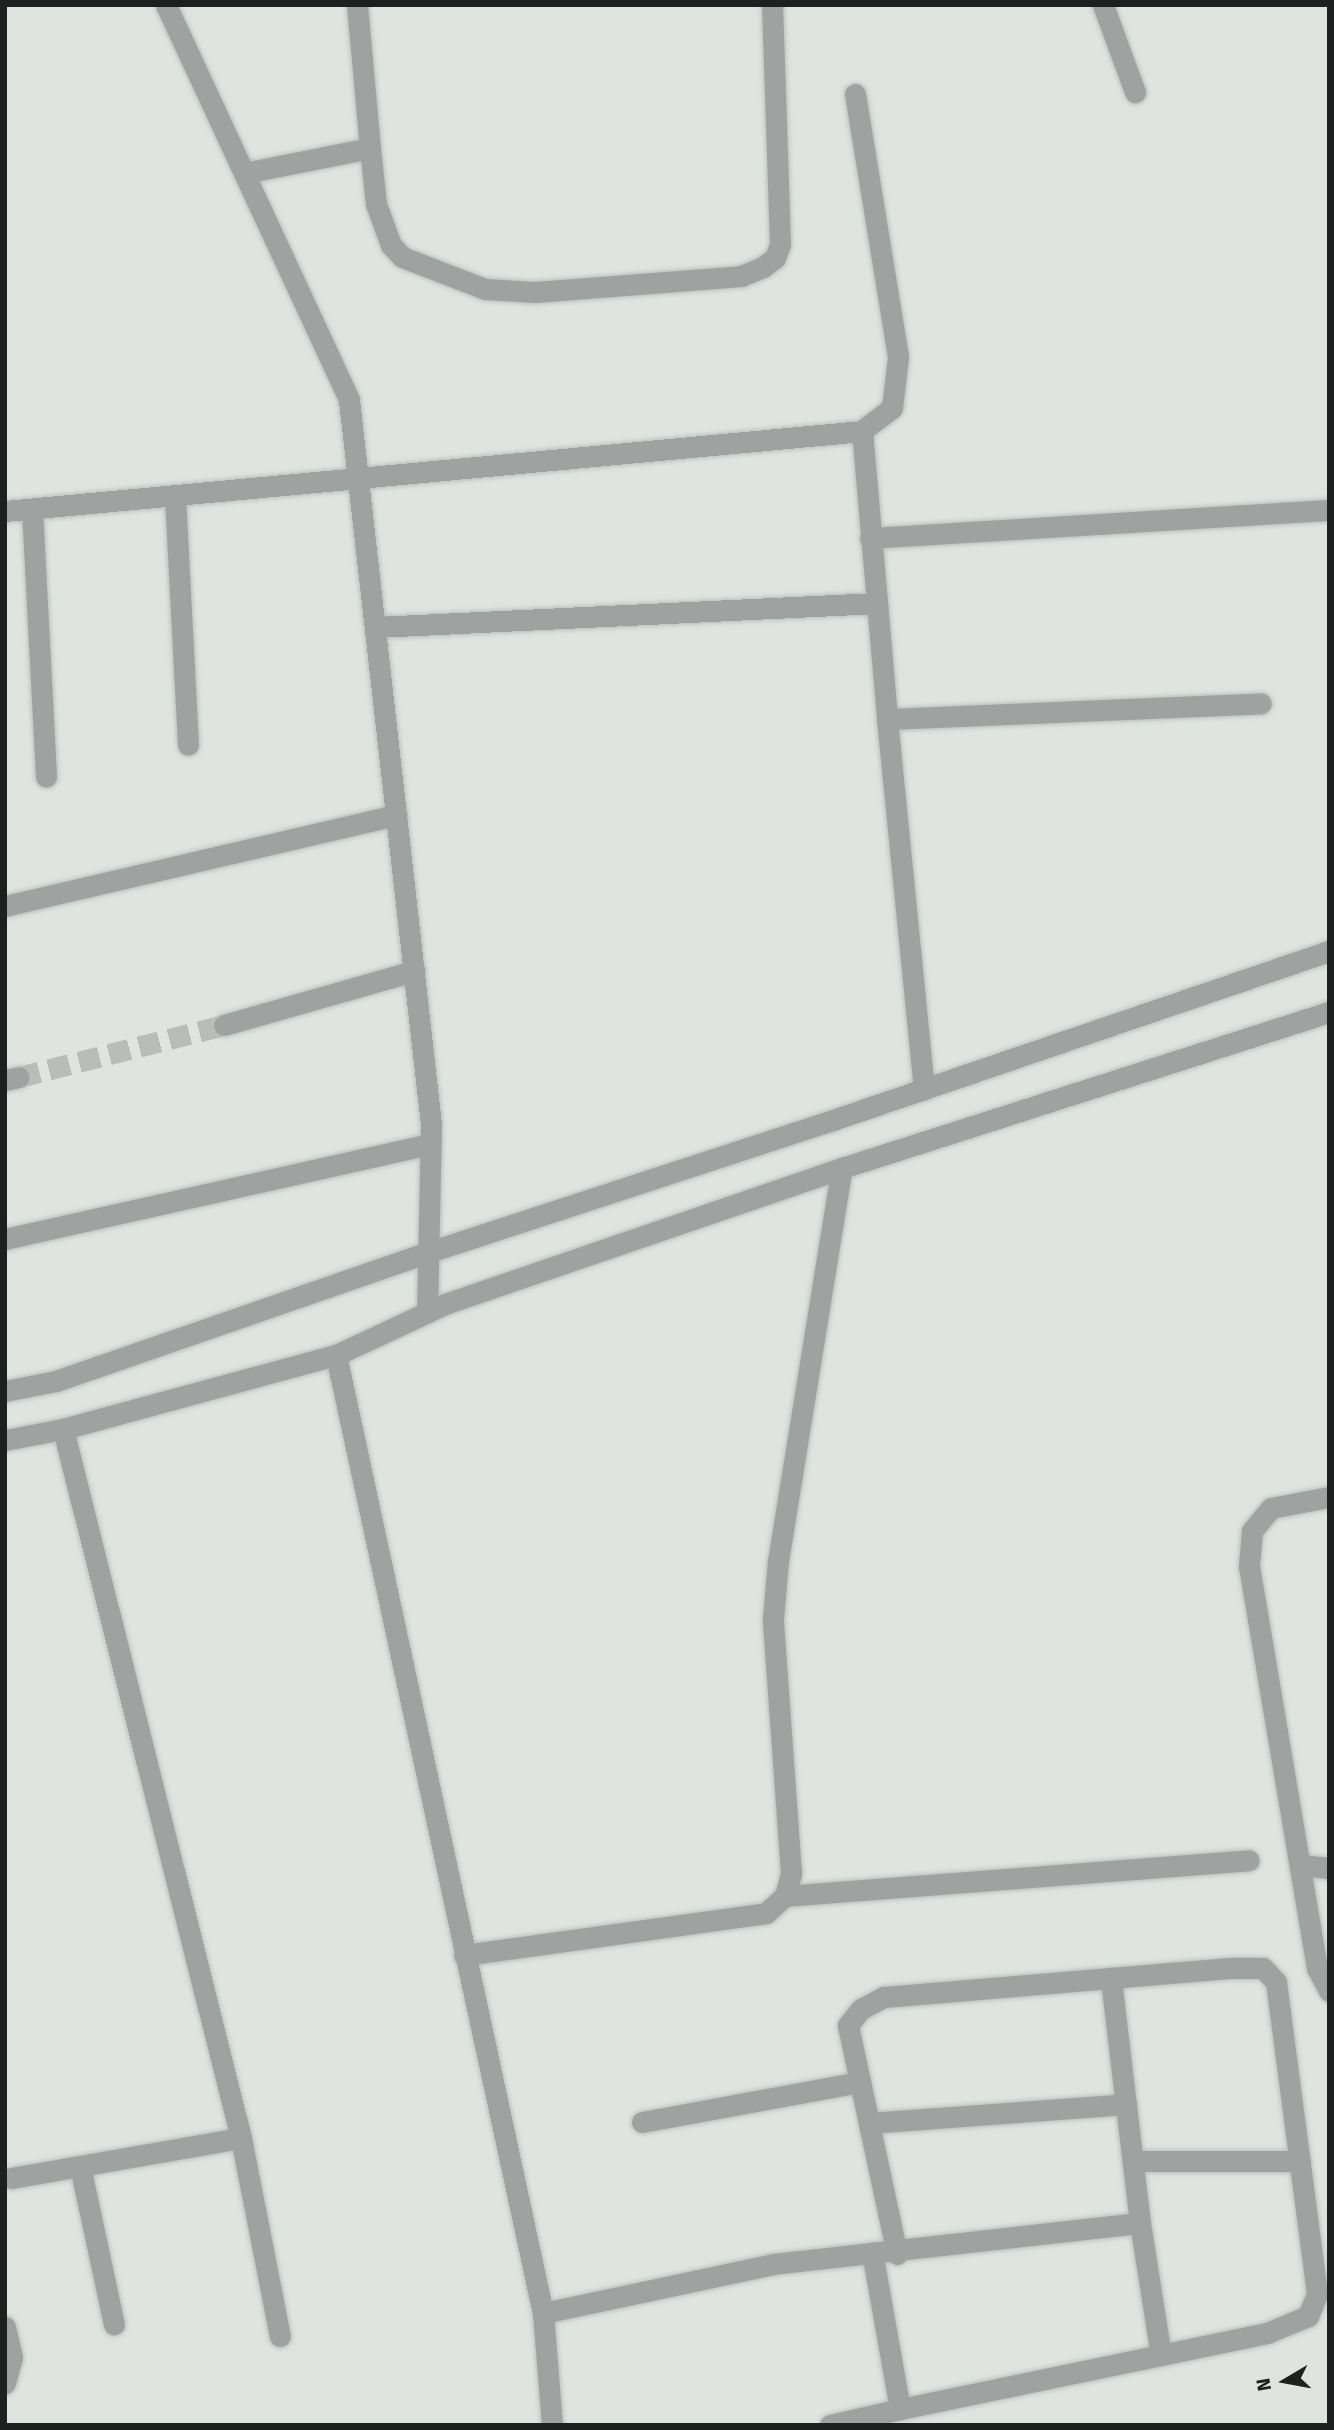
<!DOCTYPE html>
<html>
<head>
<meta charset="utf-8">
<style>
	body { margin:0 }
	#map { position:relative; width:1334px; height:2430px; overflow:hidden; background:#dfe4e1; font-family:"Fira Sans",sans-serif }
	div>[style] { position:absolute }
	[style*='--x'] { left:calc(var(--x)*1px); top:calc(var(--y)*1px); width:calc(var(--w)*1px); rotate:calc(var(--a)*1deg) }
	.minor-tunnel>* { height:21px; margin-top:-10.5px; transform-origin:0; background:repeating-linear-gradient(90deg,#b8bdba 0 21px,transparent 0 31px) }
	.roads { filter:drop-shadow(0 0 2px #bcc1be) drop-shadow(0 0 2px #bcc1be) }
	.minor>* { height:21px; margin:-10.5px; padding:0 10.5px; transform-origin:10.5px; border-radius:10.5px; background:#a0a2a1 }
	span { translate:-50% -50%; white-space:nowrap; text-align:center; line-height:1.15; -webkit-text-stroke:7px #dfe4e1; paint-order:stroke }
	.frame { position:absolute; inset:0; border:7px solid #1e201f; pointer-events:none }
	.north { position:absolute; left:1250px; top:2346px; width:70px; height:70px; -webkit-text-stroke:5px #dfe4e1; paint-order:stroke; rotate:260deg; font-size:19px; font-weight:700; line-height:28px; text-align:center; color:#1e201f }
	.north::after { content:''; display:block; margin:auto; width:24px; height:32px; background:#1e201f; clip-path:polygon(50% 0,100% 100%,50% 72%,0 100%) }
</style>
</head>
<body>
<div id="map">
	<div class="minor-tunnel">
		<div style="--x:19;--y:1077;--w:211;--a:-14.2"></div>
	</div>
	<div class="roads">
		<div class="minor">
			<div style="--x:166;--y:5;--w:435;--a:65.1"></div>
			<div style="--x:349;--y:400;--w:729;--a:83.54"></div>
			<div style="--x:431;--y:1124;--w:188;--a:91.2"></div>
			<div style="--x:357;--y:5;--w:144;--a:84.8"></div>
			<div style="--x:1103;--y:5;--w:93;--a:69.8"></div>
			<div style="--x:855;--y:94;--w:266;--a:80.7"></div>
			<div style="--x:898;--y:357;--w:51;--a:96.7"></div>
			<div style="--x:892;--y:408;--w:38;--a:143"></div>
			<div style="--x:244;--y:173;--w:128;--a:-11.2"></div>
			<div style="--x:370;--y:148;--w:56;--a:83.9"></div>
			<div style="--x:376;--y:204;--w:44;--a:69.9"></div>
			<div style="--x:391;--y:245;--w:16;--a:47"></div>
			<div style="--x:402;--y:257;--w:89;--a:21.1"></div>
			<div style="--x:485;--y:289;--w:50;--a:3.4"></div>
			<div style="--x:535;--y:292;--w:207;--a:-4.4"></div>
			<div style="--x:741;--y:276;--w:24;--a:-22"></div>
			<div style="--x:763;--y:267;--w:15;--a:-37"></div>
			<div style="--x:775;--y:258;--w:15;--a:-70"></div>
			<div style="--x:780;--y:244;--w:239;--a:-91.9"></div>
			<div style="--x:175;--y:497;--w:248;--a:87"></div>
			<div style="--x:32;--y:509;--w:268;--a:87"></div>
			<div style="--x:5;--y:511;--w:861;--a:-5.33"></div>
			<div style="--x:862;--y:431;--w:289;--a:85"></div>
			<div style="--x:887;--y:719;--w:374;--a:-2.4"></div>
			<div style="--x:870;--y:538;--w:460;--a:-3.5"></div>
			<div style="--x:376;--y:627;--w:502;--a:-2.74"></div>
			<div style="--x:887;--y:719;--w:372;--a:84.3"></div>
			<div style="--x:5;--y:906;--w:402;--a:-13.1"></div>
			<div style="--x:224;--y:1025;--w:198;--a:-15.9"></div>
			<div style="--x:5;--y:1080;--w:14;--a:-12"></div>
			<div style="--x:5;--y:1239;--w:435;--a:-12.6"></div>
			<div style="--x:336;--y:1355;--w:980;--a:77.81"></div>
			<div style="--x:543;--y:2313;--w:112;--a:85.4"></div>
			<div style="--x:5;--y:1391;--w:52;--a:-11.1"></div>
			<div style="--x:56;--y:1381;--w:395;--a:-19.1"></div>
			<div style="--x:429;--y:1252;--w:422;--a:-18.1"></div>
			<div style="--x:830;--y:1121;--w:527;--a:-18.81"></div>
			<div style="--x:63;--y:1429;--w:731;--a:75.91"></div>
			<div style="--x:241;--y:2138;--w:202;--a:78.9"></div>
			<div style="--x:5;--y:1440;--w:59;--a:-10.7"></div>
			<div style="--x:63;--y:1429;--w:283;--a:-15.2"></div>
			<div style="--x:336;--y:1355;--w:120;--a:-25.1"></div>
			<div style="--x:445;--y:1304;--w:420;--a:-18.9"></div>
			<div style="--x:842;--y:1168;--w:511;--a:-17.76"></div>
			<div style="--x:1329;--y:1497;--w:59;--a:169.3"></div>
			<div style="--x:1271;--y:1508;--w:30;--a:130"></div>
			<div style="--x:1252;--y:1531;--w:35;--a:95"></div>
			<div style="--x:1249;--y:1566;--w:408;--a:80.4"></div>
			<div style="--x:1317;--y:1968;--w:26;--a:62"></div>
			<div style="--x:1300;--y:1865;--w:29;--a:6"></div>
			<div style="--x:785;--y:1896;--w:465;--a:-4.4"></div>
			<div style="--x:464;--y:1955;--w:305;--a:-7.9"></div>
			<div style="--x:766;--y:1913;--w:25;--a:-42"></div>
			<div style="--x:785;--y:1896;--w:24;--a:-75"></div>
			<div style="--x:791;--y:1873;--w:255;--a:-94.1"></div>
			<div style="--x:773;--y:1619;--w:58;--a:-85.1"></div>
			<div style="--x:778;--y:1561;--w:398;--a:-80.8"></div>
			<div style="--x:642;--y:2122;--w:222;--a:-10.4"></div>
			<div style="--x:869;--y:2123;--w:258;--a:-4.2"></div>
			<div style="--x:1133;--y:2161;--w:167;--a:0"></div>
			<div style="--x:80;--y:2166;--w:162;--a:77.9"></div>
			<div style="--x:11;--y:2178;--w:233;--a:-9.9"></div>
			<div style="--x:1140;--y:2223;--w:134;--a:81"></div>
			<div style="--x:897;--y:2254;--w:234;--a:-102.1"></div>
			<div style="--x:848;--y:2025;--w:21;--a:-51"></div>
			<div style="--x:861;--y:2009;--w:26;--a:-28"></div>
			<div style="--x:884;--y:1997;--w:347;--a:-4.8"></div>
			<div style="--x:1230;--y:1968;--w:33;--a:0"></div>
			<div style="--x:1263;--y:1968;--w:19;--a:47"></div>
			<div style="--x:1276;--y:1982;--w:315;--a:82.5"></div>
			<div style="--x:1317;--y:2294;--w:24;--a:112"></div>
			<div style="--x:1308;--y:2316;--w:44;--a:157.5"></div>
			<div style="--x:1267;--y:2333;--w:375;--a:168.3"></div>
			<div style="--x:543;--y:2313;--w:235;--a:-12"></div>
			<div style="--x:773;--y:2264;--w:369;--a:-6.4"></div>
			<div style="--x:1140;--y:2223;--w:247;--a:-96.8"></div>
			<div style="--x:5;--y:2327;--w:31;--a:77"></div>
			<div style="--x:12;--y:2357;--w:27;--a:105"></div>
			<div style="--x:830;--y:2425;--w:72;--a:-12.9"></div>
			<div style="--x:900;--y:2409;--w:159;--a:-100.1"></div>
		</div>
	</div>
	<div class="frame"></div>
	<div class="north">N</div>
</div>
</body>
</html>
